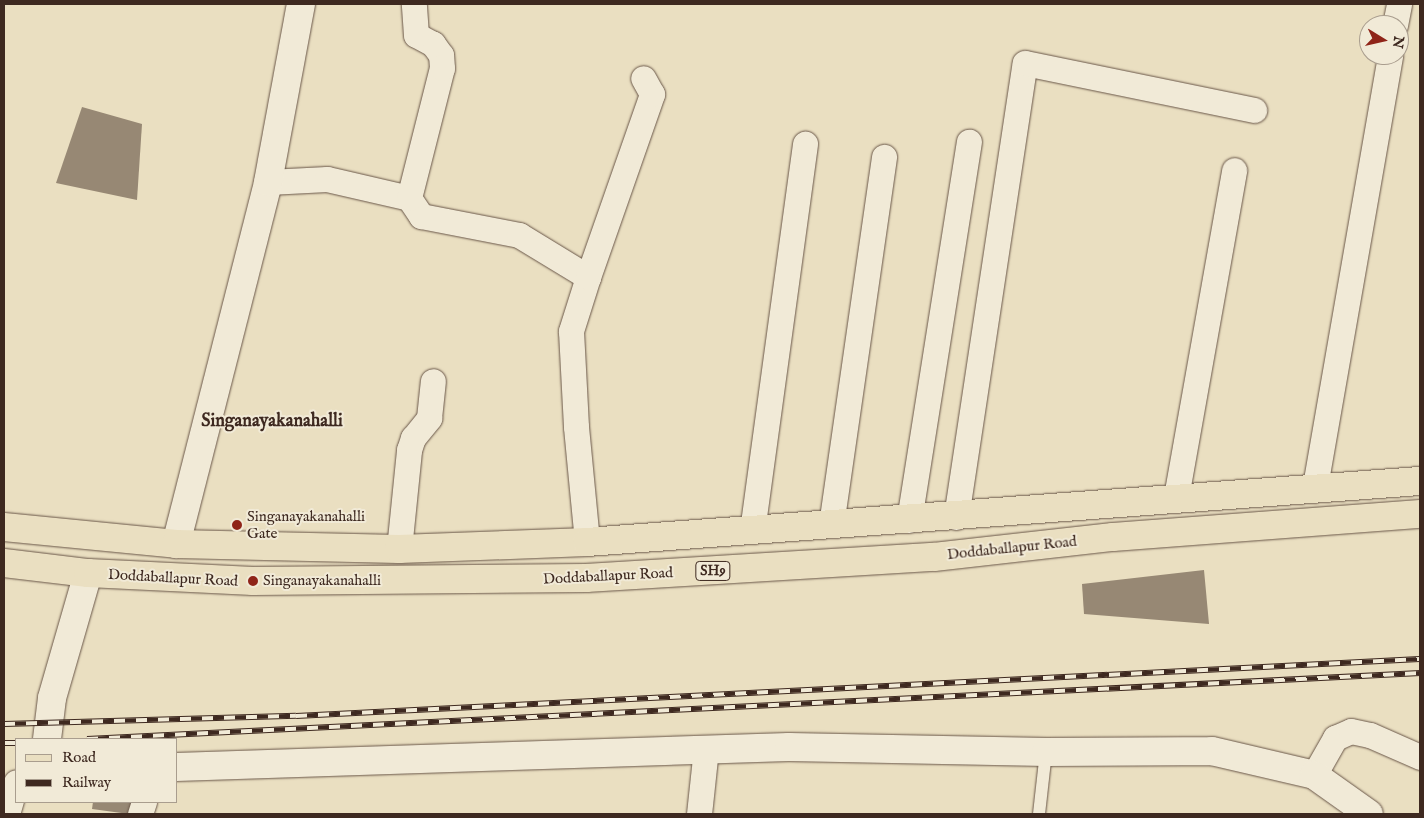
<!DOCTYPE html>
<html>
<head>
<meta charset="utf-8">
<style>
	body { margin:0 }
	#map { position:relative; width:1424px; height:818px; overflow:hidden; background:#eadfc1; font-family:"IM FELL English",serif }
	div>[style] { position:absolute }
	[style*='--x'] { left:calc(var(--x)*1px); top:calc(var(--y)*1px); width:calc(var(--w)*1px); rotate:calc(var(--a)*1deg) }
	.building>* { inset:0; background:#978874 }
	.roads { filter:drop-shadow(0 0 1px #695648) drop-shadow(0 0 1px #695648) }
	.service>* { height:12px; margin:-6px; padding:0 6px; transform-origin:6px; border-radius:6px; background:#f1ead7 }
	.minor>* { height:25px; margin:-12.5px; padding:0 12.5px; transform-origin:12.5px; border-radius:12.5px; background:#f1ead7 }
	.tertiary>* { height:28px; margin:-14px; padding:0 14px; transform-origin:14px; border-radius:14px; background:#f1ead7 }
	.secondary>* { height:28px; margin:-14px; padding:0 14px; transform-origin:14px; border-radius:14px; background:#f1ead7 }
	.primary>* { height:28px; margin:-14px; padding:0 14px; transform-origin:14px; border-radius:14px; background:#eadfc1 }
	.rail>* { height:5.5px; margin-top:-2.75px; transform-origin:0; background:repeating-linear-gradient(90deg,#f1ead7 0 11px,#3e2920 0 22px); box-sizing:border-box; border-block:1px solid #3e2920 }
	.dots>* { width:14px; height:14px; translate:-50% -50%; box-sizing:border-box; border:2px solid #f1ead7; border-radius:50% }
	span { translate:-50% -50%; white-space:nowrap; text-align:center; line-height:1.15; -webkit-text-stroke:4px #f1ead7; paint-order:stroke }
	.shield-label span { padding:1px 4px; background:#f1ead7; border:1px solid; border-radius:4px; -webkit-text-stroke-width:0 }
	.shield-label { font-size:14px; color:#3e2920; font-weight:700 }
	.poi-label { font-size:15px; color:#3e2920 }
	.left { translate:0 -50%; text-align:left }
	.street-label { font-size:15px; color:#3e2920 }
	.quarter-label { font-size:18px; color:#3e2920; font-weight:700 }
	.frame { position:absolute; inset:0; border:5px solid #3e2920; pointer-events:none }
	.legend { position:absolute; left:15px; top:738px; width:162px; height:65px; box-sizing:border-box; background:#f1ead7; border:1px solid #a99d8e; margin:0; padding:6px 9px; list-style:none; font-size:15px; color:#3e2920 }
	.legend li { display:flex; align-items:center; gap:10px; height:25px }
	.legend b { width:25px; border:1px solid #a99d8e }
	.north { position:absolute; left:1359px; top:15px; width:50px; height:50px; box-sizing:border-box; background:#f1ead7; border:1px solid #a99d8e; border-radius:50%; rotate:99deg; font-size:14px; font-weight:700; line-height:20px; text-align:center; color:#3e2920 }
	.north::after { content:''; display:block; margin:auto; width:18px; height:22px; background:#8f2418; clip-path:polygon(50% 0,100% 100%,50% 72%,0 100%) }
</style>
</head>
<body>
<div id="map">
	<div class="building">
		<div style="clip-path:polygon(82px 107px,142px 124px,137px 200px,56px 183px)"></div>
		<div style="clip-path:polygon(1204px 570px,1209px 624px,1084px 614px,1082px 584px)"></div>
		<div style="clip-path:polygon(93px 802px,132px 802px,129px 814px,92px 809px)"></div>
	</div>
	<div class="roads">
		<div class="service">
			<div style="--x:1039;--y:814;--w:62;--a:-83.6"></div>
		</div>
		<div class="minor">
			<div style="--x:1395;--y:25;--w:21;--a:-79"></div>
			<div style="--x:268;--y:182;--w:59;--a:-2.9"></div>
			<div style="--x:327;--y:179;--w:84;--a:13"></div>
			<div style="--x:409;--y:198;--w:22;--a:56"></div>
			<div style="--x:421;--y:216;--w:100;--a:11"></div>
			<div style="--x:519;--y:235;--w:81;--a:31.3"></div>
			<div style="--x:588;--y:277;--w:57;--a:107.5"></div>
			<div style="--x:571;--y:331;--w:96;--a:87"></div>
			<div style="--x:576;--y:427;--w:116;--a:84.5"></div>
			<div style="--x:409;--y:198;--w:134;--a:-75.8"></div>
			<div style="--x:442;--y:68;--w:13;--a:-94"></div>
			<div style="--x:441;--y:55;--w:14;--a:-126"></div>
			<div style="--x:433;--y:44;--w:19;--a:-152"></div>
			<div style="--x:416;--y:35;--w:31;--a:-94"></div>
			<div style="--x:588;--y:277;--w:194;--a:-70.7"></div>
			<div style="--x:652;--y:94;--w:18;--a:-119"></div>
			<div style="--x:1315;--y:486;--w:437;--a:-80.1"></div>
			<div style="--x:1176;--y:497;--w:332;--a:-79.9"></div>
			<div style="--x:956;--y:517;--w:459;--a:-81.4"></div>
			<div style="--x:1025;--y:63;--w:234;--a:11.6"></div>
			<div style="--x:909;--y:520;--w:383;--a:-81"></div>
			<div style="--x:831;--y:525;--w:372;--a:-81.8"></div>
			<div style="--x:752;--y:531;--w:391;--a:-82.2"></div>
			<div style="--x:399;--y:549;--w:100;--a:-84.2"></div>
			<div style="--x:409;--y:450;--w:13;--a:-72"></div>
			<div style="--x:413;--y:438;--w:26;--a:-51"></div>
			<div style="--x:429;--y:418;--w:37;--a:-84"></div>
			<div style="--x:1314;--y:775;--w:43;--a:-60.4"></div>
			<div style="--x:1335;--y:738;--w:17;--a:-24"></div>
			<div style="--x:1351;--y:731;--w:19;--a:12"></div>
			<div style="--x:1370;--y:735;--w:55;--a:23.7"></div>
			<div style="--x:7;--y:814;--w:33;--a:-74"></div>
			<div style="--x:140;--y:814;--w:13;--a:-72"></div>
			<div style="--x:699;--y:814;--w:65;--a:-83.9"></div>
		</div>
		<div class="tertiary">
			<div style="--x:47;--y:739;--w:41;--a:-83"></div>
			<div style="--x:52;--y:698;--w:130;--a:-73.9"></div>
			<div style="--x:176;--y:767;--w:613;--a:-1.87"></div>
			<div style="--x:789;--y:747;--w:257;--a:1.1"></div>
			<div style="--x:1046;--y:752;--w:166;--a:-0.3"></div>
			<div style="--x:1212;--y:751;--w:105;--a:13.2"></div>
			<div style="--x:1314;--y:775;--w:67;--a:35.3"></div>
		</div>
		<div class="secondary">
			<div style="--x:176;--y:544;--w:374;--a:-75.7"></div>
			<div style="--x:268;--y:182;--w:181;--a:-79.5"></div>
		</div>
		<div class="primary">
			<div style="--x:4;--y:527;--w:173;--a:5.6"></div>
			<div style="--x:176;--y:544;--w:223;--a:1.3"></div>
			<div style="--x:399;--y:549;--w:188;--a:-2.1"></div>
			<div style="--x:587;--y:542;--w:835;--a:-4.19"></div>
			<div style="--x:4;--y:563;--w:85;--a:6.8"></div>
			<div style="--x:88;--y:573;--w:165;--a:2.8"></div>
			<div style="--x:253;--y:581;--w:333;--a:-0.5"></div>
			<div style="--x:586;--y:578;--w:349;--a:-3.5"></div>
			<div style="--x:934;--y:557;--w:180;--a:-6.4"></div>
			<div style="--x:1113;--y:537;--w:308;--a:-4.3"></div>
		</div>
	</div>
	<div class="rail">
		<div style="--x:4;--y:724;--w:292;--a:-1.6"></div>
		<div style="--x:296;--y:716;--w:1125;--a:-2.9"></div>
		<div style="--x:87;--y:739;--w:1335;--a:-2.83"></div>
		<div style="--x:4;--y:743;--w:12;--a:0"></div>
	</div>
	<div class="dots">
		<div style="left:237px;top:525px;background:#8f2418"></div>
		<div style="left:253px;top:581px;background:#8f2418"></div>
	</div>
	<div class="shield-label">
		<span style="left:713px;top:571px">SH9</span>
	</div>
	<div class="poi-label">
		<span class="left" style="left:247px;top:525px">Singanayakanahalli<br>Gate</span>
		<span class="left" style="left:263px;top:581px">Singanayakanahalli</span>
	</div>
	<div class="street-label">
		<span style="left:1012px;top:548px;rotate:-6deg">Doddaballapur Road</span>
		<span style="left:608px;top:576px;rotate:-3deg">Doddaballapur Road</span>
		<span style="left:173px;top:578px;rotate:3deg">Doddaballapur Road</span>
	</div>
	<div class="quarter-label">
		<span style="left:272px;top:422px">Singanayakanahalli</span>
	</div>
	<div class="frame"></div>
	<ul class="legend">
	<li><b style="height:6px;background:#eadfc1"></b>Road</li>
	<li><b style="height:6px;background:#3e2920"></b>Railway</li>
	</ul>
	<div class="north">N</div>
</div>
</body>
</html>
